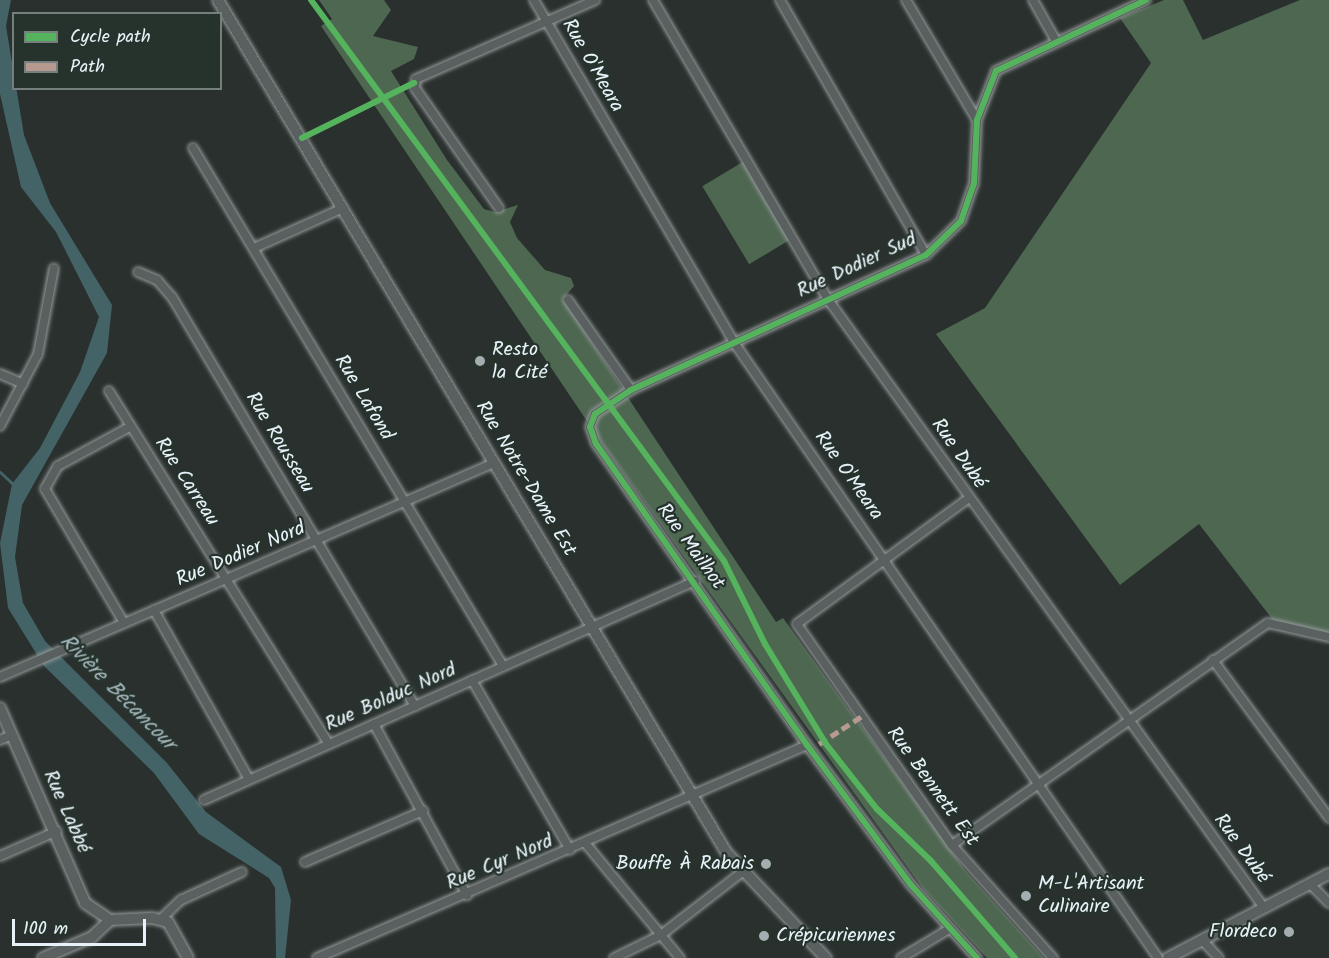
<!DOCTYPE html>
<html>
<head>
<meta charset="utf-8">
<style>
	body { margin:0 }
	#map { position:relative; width:1329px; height:958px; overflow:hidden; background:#29302d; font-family:Kalam,sans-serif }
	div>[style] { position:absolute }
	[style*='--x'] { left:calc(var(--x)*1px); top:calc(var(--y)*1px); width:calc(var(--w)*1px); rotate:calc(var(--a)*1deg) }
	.green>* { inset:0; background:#4e6751; transform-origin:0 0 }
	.water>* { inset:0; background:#446367 }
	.stream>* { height:3px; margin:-1.5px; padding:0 1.5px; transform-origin:1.5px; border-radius:1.5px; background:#446367 }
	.roads { filter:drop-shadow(0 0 2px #959a9a) drop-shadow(0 0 2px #959a9a) }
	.minor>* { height:8px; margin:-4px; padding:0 4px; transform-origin:4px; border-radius:4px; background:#5a6060 }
	.tertiary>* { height:10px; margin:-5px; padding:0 5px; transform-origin:5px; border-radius:5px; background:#5a6060 }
	.secondary>* { height:10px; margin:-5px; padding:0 5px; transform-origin:5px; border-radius:5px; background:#5a6060 }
	.quiet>* { height:4.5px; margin-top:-2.25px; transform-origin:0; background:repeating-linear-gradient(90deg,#b69a8f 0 9px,transparent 0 13.5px) }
	.cycleway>* { height:6px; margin:-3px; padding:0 3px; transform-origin:3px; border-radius:3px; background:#56b35d }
	.dots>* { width:16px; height:16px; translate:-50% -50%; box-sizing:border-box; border:3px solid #26332d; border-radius:50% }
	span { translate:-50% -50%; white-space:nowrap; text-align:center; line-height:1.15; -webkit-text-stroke:4.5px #26332d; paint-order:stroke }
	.street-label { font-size:20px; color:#e8f1f8 }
	.poi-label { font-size:20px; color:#e8f1f8 }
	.left { translate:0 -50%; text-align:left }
	.right { translate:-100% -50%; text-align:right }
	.water-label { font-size:21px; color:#a8bac0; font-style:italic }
	.legend { position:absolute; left:12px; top:12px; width:210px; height:78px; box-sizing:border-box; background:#26332d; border:2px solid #747f7e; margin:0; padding:8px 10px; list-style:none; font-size:18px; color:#e8f1f8 }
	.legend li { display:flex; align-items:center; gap:12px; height:30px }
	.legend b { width:30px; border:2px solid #747f7e }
	.scale { position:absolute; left:12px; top:919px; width:134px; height:27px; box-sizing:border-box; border:3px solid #e8f1f8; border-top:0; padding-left:8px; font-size:18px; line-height:21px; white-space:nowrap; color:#e8f1f8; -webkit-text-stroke:4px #26332d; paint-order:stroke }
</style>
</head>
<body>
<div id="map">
	<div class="green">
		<div style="clip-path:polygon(319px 0,384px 0,391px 10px,373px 36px,418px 47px,414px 59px,391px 71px,447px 160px,484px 209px,495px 212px,518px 205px,510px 222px,517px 238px,545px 270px,571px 278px,574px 286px,563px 299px,776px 622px,783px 618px,965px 870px,1044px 958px,987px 958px,924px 890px,597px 436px,321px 26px,332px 19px)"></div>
		<div style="clip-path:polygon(1164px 0,1183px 0,1203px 40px,1300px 0,1329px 0,1329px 637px,1276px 624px,1199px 524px,1120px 585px,936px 334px,985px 308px,1151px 63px,1120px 18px)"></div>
		<div style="left:746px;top:160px;width:91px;height:51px;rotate:59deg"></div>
	</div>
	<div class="water">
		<div style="clip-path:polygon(0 0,11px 0,6px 26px,24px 135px,50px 203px,112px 305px,107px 353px,22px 505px,15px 557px,23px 603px,45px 641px,167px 763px,206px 812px,281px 867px,291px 900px,285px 958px,276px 958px,275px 888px,269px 878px,199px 834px,154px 773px,44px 666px,8px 608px,0 543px,12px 484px,40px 448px,80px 372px,99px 317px,56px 232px,21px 187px,0 94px)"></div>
	</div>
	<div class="stream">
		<div style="--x:0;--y:472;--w:19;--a:43"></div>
	</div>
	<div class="roads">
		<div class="minor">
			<div style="--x:534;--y:0;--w:395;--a:59.7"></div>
			<div style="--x:733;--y:341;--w:749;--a:55.44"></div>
			<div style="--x:653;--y:0;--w:345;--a:59.7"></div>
			<div style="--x:827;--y:298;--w:750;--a:54.38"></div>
			<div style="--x:780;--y:0;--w:294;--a:60.2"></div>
			<div style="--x:906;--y:0;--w:139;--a:59.4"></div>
			<div style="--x:1033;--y:0;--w:45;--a:60.6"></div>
			<div style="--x:193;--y:148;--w:604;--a:59.1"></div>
			<div style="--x:499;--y:208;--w:146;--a:-125"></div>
			<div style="--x:415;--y:88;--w:9;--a:-84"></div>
			<div style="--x:416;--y:79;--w:196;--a:-23.8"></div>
			<div style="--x:254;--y:248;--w:98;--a:-24.2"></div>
			<div style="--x:138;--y:272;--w:21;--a:23"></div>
			<div style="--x:157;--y:280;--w:23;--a:49"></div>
			<div style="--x:172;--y:297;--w:476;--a:59.3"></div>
			<div style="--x:568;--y:300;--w:110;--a:55"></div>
			<div style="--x:0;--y:374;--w:25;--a:23"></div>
			<div style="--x:109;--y:391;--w:416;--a:58.1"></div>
			<div style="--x:0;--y:426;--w:81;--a:-62.2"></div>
			<div style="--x:38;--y:354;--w:87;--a:-79.5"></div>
			<div style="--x:969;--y:498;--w:213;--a:143.8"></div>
			<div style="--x:797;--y:624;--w:270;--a:55"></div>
			<div style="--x:952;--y:845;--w:152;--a:48.2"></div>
			<div style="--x:154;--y:610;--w:194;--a:60.7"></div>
			<div style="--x:124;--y:623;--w:156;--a:-120.5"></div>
			<div style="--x:45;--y:489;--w:26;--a:-61"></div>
			<div style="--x:58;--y:466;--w:83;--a:-28.7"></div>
			<div style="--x:1213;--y:660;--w:196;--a:53.7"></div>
			<div style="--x:0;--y:677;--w:538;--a:-23.42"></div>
			<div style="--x:472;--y:680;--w:196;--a:60"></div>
			<div style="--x:374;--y:724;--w:195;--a:61.5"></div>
			<div style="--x:0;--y:740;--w:13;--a:-23"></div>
			<div style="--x:204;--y:800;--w:538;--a:-24.04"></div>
			<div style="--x:586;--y:844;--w:148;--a:50.5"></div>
			<div style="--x:952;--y:845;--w:386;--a:-35.1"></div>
			<div style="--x:1268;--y:623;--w:63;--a:12.9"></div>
			<div style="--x:0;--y:856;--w:62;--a:-23.7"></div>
			<div style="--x:305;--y:862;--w:129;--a:-23.4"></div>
			<div style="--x:1310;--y:884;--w:27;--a:45"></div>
			<div style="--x:161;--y:919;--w:28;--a:-44"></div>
			<div style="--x:181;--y:900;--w:67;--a:-24.7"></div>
			<div style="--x:1203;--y:941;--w:23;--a:47"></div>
			<div style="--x:317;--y:958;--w:534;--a:-23.49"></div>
			<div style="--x:614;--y:958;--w:52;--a:-26.1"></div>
			<div style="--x:661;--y:935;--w:101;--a:-37.8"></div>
			<div style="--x:901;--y:958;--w:56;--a:-31.1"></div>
			<div style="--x:977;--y:958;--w:98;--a:-132.1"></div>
			<div style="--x:911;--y:885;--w:174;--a:-126.6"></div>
			<div style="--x:807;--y:745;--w:368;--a:-125"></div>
			<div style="--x:596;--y:444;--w:18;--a:-109"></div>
			<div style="--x:590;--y:427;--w:14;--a:-69"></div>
			<div style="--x:595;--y:414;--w:43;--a:-33.7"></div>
			<div style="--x:631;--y:390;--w:324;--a:-24.6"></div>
			<div style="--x:926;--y:255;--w:49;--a:-44.2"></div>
			<div style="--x:961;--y:221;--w:40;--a:-71.1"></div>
			<div style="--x:974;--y:183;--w:63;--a:-87.3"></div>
			<div style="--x:977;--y:120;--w:53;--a:-68.8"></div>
			<div style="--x:996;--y:71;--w:166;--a:-25.3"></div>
		</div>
		<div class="tertiary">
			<div style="--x:218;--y:0;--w:992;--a:59.19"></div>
			<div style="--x:726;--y:852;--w:146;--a:46.7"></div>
			<div style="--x:0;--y:708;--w:213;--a:66.4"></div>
			<div style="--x:85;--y:903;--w:30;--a:34"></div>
			<div style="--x:43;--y:958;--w:53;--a:-23.2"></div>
			<div style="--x:92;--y:937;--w:25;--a:-43"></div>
			<div style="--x:110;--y:920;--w:42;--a:-2.7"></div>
			<div style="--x:152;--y:918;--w:16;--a:14"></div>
			<div style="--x:168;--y:922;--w:41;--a:60.9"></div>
		</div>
		<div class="secondary">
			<div style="--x:1168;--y:958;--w:182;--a:-27.6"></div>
		</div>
	</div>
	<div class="quiet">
		<div style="--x:819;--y:744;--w:51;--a:-33.1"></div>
	</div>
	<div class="cycleway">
		<div style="--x:311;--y:0;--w:697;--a:53.64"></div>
		<div style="--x:724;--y:561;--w:93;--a:63.7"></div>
		<div style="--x:765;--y:644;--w:117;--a:58.6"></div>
		<div style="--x:826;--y:744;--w:83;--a:51.9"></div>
		<div style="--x:877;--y:809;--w:75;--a:43.9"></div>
		<div style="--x:931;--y:861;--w:128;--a:49.1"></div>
		<div style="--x:302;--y:138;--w:125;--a:-26.2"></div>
		<div style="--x:977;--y:958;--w:98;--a:-132.1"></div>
		<div style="--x:911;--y:885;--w:174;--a:-126.6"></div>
		<div style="--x:807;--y:745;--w:368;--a:-125"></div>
		<div style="--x:596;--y:444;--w:18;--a:-109"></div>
		<div style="--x:590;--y:427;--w:14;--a:-69"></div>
		<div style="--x:595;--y:414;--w:43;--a:-33.7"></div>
		<div style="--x:631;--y:390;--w:324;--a:-24.6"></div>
		<div style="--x:926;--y:255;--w:49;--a:-44.2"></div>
		<div style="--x:961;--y:221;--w:40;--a:-71.1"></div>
		<div style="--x:974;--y:183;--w:63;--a:-87.3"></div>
		<div style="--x:977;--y:120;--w:53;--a:-68.8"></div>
		<div style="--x:996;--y:71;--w:166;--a:-25.3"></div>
	</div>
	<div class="dots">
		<div style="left:480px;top:361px;background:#a5adb1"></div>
		<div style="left:766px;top:864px;background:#a5adb1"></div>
		<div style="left:1026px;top:896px;background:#a5adb1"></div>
		<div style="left:1289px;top:932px;background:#a5adb1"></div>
		<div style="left:764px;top:936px;background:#a5adb1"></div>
	</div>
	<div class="street-label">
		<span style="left:592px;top:66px;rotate:60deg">Rue O'Meara</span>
		<span style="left:857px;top:266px;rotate:-25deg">Rue Dodier Sud</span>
		<span style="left:363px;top:398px;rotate:59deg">Rue Lafond</span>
		<span style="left:279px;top:443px;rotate:59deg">Rue Rousseau</span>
		<span style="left:958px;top:454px;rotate:55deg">Rue Dubé</span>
		<span style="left:848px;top:476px;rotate:55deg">Rue O'Meara</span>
		<span style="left:525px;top:479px;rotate:59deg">Rue Notre-Dame Est</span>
		<span style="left:186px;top:482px;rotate:57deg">Rue Carreau</span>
		<span style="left:690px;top:547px;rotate:54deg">Rue Mailhot</span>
		<span style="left:241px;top:555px;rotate:-23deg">Rue Dodier Nord</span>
		<span style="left:391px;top:698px;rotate:-24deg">Rue Bolduc Nord</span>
		<span style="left:932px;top:787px;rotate:54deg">Rue Bennett Est</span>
		<span style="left:66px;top:812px;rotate:66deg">Rue Labbé</span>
		<span style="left:1241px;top:849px;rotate:54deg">Rue Dubé</span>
		<span style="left:500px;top:863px;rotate:-23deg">Rue Cyr Nord</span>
	</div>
	<div class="poi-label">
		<span class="left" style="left:492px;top:362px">Resto<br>la Cité</span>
		<span class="right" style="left:754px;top:864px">Bouffe À Rabais</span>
		<span class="left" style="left:1038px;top:896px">M-L'Artisant<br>Culinaire</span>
		<span class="right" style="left:1277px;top:932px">Flordeco</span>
		<span class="left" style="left:776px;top:936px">Crépicuriennes</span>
	</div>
	<div class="water-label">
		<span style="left:117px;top:693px;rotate:45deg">Rivière Bécancour</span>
	</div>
	<ul class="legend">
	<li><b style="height:8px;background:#56b35d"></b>Cycle path</li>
	<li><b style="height:8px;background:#b69a8f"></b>Path</li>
	</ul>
	<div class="scale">100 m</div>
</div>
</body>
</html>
